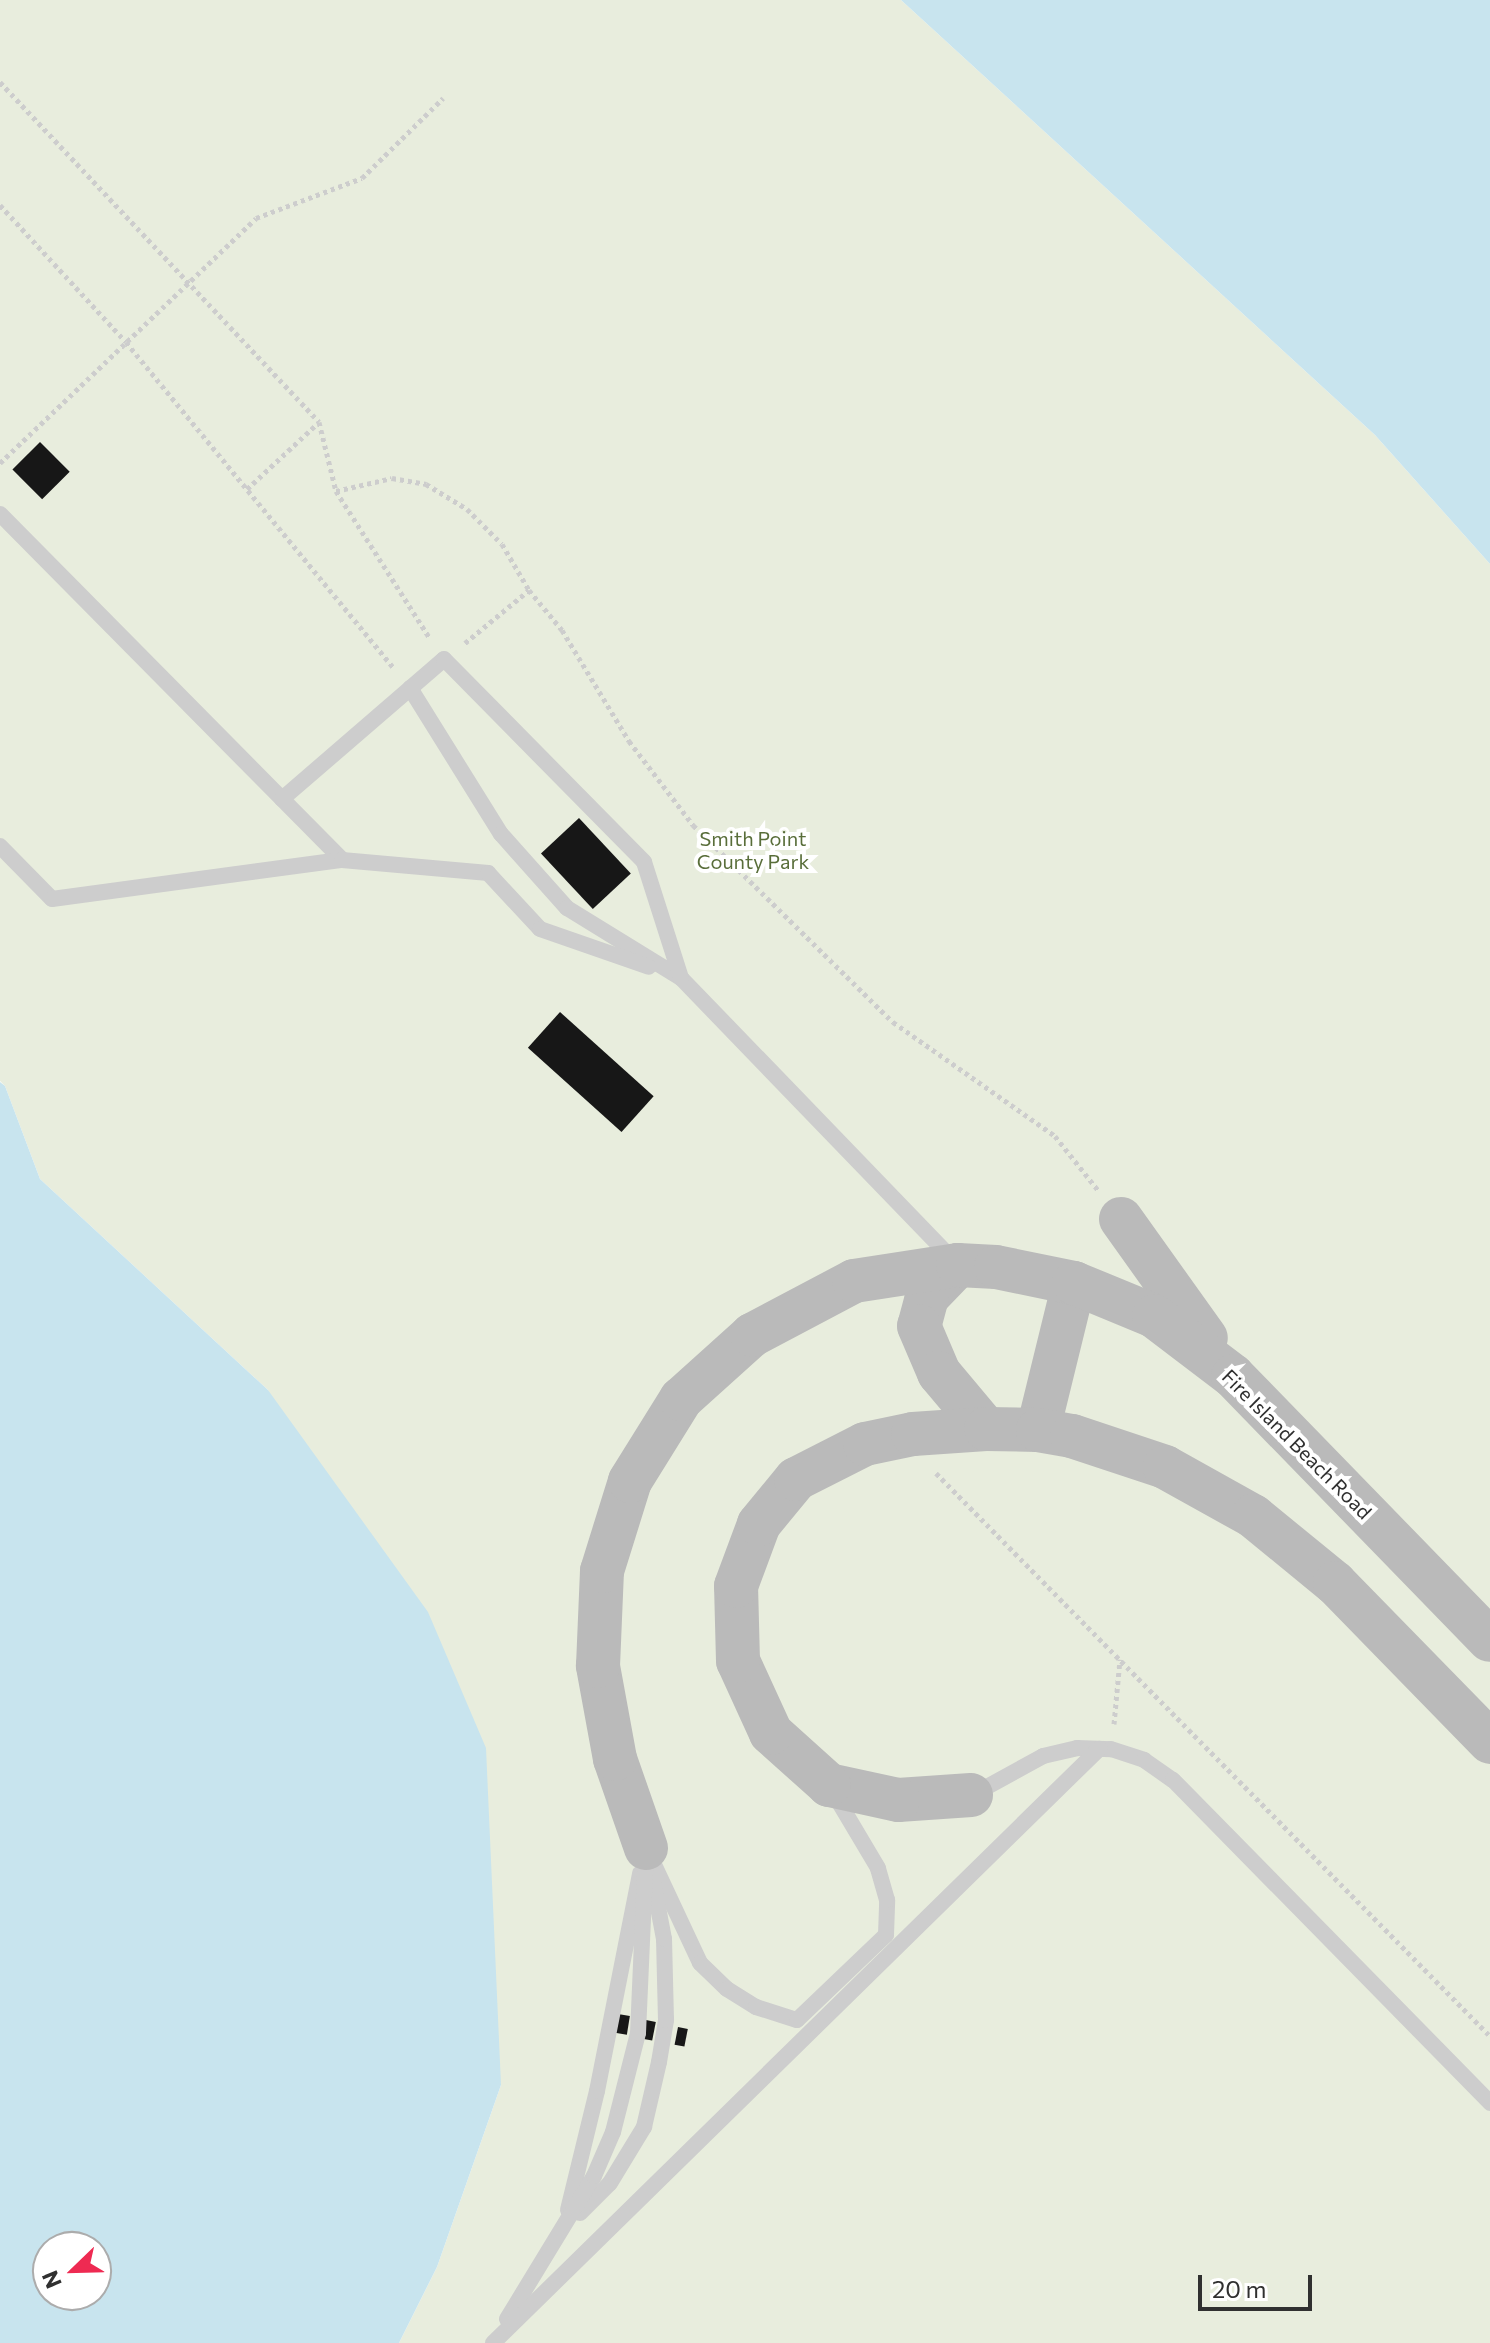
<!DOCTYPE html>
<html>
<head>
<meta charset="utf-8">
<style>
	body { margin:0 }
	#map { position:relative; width:1490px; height:2343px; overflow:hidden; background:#fff; font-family:Commissioner,sans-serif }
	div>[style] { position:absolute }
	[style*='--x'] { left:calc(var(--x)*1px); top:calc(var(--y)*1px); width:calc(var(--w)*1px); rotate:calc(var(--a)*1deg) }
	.green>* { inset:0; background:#e8eddd }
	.water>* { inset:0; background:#c8e4ee }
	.building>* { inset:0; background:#171717; transform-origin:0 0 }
	.path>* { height:5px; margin-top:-2.5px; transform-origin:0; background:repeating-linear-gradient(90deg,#cdcdcd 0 4px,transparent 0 8px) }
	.lane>* { height:16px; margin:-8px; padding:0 8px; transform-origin:8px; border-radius:8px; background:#cdcdcd }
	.secondary>* { height:44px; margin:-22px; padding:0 22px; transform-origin:22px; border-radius:22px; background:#bababa }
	span { translate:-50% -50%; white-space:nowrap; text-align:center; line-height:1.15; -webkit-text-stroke:8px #fff; paint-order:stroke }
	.park-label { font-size:20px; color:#596e3a }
	.street-label { font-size:20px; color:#303030 }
	.north { position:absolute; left:32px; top:2231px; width:80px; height:80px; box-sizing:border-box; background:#fff; border:2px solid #acacac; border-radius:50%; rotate:247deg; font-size:22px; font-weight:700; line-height:32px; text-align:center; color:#303030 }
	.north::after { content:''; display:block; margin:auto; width:28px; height:36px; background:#ee2a52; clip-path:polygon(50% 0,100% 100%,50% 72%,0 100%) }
	.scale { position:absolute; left:1198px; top:2275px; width:114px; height:36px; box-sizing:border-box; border:4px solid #303030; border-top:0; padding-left:10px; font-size:24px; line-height:28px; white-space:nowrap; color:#303030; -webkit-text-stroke:6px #fff; paint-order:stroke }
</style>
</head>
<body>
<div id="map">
	<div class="green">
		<div style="clip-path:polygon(0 0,901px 0,1375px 435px,1490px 564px,1490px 2343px,399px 2343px,437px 2267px,501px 2085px,268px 1390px,40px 1179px,5px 1086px,0 1081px)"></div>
	</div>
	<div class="water">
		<div style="clip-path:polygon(901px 0,1490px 0,1490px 564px,1375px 435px)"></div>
		<div style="clip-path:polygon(evenodd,0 1082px,5px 1086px,40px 1179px,268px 1390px,428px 1612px,486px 1748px,501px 2085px,437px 2267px,399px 2343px,0 2343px,0 1082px,96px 2247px,96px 2295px,48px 2295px,48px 2247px,96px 2247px)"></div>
	</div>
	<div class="building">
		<div style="left:40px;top:442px;width:42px;height:39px;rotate:45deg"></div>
		<div style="left:579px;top:818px;width:76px;height:52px;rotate:47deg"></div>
		<div style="left:560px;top:1012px;width:126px;height:48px;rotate:42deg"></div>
		<div style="left:618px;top:2014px;width:12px;height:19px;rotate:9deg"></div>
		<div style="left:646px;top:2020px;width:10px;height:19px;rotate:11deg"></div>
		<div style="left:678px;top:2027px;width:10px;height:18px;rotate:11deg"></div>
	</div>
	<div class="path">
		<div style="--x:0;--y:82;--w:466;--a:46.8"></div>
		<div style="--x:319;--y:422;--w:71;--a:76.2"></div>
		<div style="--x:336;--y:491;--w:173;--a:57.5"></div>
		<div style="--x:0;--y:205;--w:186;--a:47.4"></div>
		<div style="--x:126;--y:342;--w:421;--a:50.6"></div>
		<div style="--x:0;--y:463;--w:354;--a:-43.7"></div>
		<div style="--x:256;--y:218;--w:113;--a:-20.7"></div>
		<div style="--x:362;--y:178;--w:114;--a:-44.6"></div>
		<div style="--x:247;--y:489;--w:98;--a:-42.9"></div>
		<div style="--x:336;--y:491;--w:57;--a:-13.1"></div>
		<div style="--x:392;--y:478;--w:35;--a:10"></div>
		<div style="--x:426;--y:484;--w:48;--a:31.4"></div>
		<div style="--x:467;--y:509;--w:49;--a:45"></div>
		<div style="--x:502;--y:544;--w:53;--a:59.6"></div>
		<div style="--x:529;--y:590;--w:52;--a:50.5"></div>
		<div style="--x:562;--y:630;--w:130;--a:58.9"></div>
		<div style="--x:629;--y:741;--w:106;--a:52.7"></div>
		<div style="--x:693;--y:825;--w:281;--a:44.6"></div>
		<div style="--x:893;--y:1022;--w:198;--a:35.1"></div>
		<div style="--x:1055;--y:1136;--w:69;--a:51.5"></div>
		<div style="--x:465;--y:643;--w:83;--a:-39.6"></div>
		<div style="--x:936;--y:1473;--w:790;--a:45.46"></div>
		<div style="--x:1114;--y:1724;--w:65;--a:-84.7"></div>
	</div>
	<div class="lane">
		<div style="--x:0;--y:514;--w:486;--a:45.3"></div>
		<div style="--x:410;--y:688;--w:172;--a:58.1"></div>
		<div style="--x:501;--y:834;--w:99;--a:48.3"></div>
		<div style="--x:567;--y:908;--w:134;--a:31.6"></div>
		<div style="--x:681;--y:978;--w:393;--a:46"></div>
		<div style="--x:282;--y:799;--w:214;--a:-40.8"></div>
		<div style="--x:444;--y:659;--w:285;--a:45.4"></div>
		<div style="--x:644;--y:862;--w:122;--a:72.3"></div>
		<div style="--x:0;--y:846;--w:74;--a:45.5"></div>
		<div style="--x:52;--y:899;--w:293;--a:-7.7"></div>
		<div style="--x:342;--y:860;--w:147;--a:5.1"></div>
		<div style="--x:488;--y:873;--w:76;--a:47.1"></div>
		<div style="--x:540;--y:929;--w:115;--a:19.2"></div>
		<div style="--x:974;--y:1794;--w:79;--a:-28.8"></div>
		<div style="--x:1043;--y:1756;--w:35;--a:-13"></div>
		<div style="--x:1077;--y:1748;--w:34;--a:2"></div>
		<div style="--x:1111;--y:1749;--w:35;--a:18"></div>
		<div style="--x:1144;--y:1760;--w:35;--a:35"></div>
		<div style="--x:1173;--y:1780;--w:453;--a:45.5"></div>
		<div style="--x:649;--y:1854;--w:120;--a:64.9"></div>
		<div style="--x:700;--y:1963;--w:37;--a:44"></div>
		<div style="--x:727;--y:1989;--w:34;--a:32"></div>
		<div style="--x:756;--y:2007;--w:43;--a:17.6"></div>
		<div style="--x:797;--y:2020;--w:123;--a:-43.7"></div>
		<div style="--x:886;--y:1935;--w:35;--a:-88"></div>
		<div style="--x:887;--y:1900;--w:33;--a:-106"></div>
		<div style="--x:878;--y:1868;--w:86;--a:-120.7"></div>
		<div style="--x:568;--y:2210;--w:122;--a:-76.3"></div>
		<div style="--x:597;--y:2091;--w:222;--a:-78.8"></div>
		<div style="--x:580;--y:2213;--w:42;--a:-45"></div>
		<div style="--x:610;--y:2183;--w:66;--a:-58.7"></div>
		<div style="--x:644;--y:2127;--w:67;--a:-77"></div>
		<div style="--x:659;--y:2062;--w:43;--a:-80.5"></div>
		<div style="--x:666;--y:2020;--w:81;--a:-91.4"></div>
		<div style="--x:664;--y:1939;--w:59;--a:-100.7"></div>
		<div style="--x:507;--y:2319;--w:167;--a:-58.7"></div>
		<div style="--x:594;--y:2176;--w:48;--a:-66.6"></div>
		<div style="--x:613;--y:2132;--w:102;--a:-75.8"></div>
		<div style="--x:638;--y:2033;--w:183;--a:-87.5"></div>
		<div style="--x:493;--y:2343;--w:849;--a:-44.43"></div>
	</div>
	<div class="secondary">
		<div style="--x:1121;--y:1219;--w:146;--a:54.5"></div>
		<div style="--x:958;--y:1265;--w:45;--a:134.1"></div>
		<div style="--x:927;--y:1297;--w:30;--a:105"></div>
		<div style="--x:919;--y:1326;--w:51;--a:66.9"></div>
		<div style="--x:939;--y:1373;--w:73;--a:50"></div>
		<div style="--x:1038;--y:1430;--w:151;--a:-76.2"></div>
		<div style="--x:971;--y:1795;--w:73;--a:176.1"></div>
		<div style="--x:898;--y:1800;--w:71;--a:-167.7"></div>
		<div style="--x:829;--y:1785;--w:78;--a:-138.1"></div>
		<div style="--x:771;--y:1733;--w:79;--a:-114.6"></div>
		<div style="--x:738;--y:1661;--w:75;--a:-91.5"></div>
		<div style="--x:736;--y:1586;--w:66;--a:-69.6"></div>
		<div style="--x:759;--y:1524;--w:58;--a:-50.6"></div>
		<div style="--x:796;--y:1479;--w:77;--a:-26.9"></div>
		<div style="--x:865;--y:1444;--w:49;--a:-11.8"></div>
		<div style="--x:913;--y:1434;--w:73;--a:-3.9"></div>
		<div style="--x:986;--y:1429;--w:52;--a:1.1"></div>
		<div style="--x:1038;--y:1430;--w:35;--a:10"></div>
		<div style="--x:1072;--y:1436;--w:98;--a:18.4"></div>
		<div style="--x:1165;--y:1467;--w:101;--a:29.1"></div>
		<div style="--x:1253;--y:1516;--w:106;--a:39.3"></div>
		<div style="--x:1335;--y:1583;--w:222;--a:45.7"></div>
		<div style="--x:646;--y:1848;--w:94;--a:-109.2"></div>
		<div style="--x:615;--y:1759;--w:95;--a:-100.4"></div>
		<div style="--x:598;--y:1666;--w:95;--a:-87.6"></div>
		<div style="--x:602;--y:1571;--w:94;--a:-72.7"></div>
		<div style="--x:630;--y:1481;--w:97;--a:-58.1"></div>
		<div style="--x:681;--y:1399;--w:96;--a:-42"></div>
		<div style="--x:752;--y:1335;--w:115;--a:-27.9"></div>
		<div style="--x:854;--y:1281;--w:105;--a:-8.7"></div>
		<div style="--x:958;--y:1265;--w:38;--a:3"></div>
		<div style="--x:996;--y:1267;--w:80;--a:11.6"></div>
		<div style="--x:1074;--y:1283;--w:87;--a:22.4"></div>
		<div style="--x:1154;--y:1316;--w:99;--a:37.2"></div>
		<div style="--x:1233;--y:1376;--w:368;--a:45.8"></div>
	</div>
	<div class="park-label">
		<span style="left:753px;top:850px">Smith Point<br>County Park</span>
	</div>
	<div class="street-label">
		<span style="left:1297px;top:1444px;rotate:45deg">Fire Island Beach Road</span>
	</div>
	<div class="north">N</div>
	<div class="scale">20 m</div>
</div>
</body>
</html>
